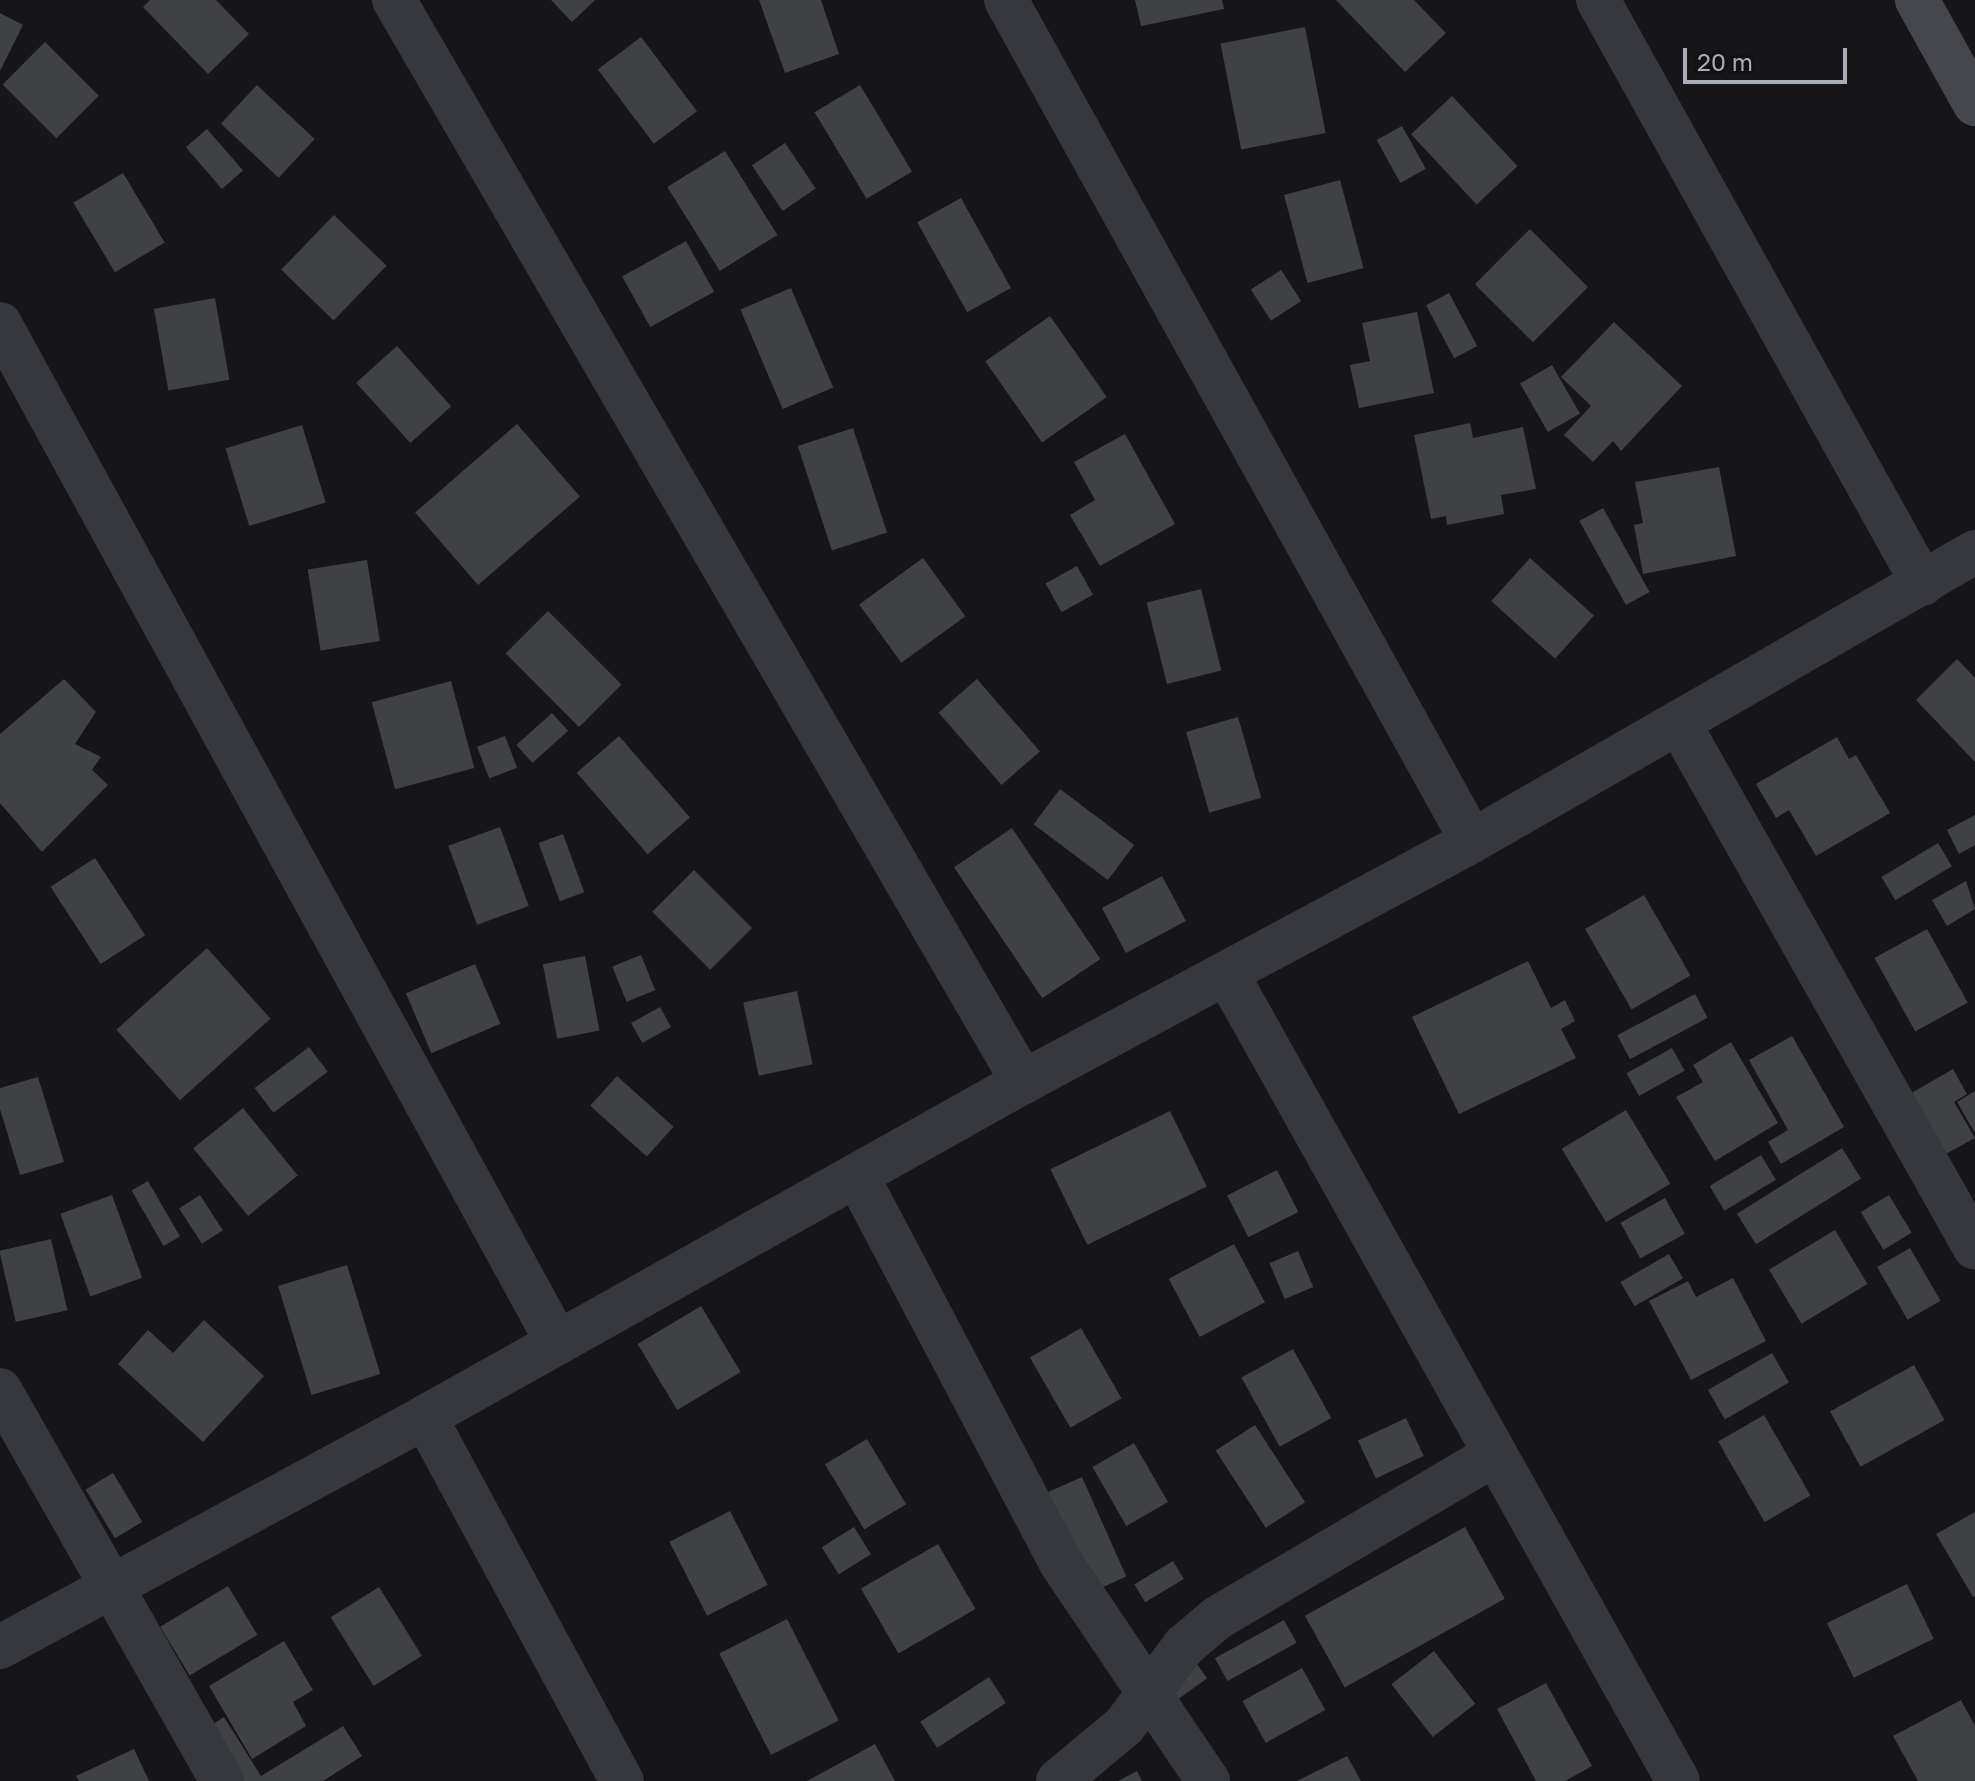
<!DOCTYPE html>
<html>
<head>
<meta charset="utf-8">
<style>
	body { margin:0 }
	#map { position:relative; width:1975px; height:1781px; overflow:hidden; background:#161618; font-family:"Golos Text",sans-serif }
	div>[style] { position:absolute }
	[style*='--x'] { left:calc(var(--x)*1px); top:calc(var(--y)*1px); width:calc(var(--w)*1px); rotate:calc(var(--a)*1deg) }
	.building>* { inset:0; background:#404145; transform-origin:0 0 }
	.street>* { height:44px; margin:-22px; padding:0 22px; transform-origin:22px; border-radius:22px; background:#37383d }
	.secondary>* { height:44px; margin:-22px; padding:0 22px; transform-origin:22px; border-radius:22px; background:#45474d }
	span { translate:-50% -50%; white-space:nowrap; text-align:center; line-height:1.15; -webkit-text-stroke:6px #111113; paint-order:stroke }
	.scale { position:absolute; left:1683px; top:48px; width:164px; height:36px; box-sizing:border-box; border:4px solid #a8adb8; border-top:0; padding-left:10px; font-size:24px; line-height:28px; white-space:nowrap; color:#a8adb8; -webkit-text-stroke:6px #111113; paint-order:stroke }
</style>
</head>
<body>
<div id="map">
	<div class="building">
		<div style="clip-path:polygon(150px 0,216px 0,249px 34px,208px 74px,143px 7px)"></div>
		<div style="clip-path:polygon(551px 0,595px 0,572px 22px)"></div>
		<div style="clip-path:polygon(759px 0,821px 0,839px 54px,785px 73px)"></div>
		<div style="clip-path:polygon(1135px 0,1222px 0,1224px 9px,1141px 26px)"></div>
		<div style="clip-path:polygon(1336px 0,1414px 0,1446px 33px,1405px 72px)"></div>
		<div style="clip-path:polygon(0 13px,23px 25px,0 71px)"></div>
		<div style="left:1305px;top:27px;width:108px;height:86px;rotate:79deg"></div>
		<div style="left:641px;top:37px;width:93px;height:54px;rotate:53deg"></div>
		<div style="left:45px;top:42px;width:76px;height:60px;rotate:45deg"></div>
		<div style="left:257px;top:85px;width:79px;height:53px;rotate:43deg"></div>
		<div style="left:860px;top:85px;width:101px;height:53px;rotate:59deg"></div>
		<div style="left:1452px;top:96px;width:96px;height:56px;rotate:47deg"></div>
		<div style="left:1402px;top:126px;width:49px;height:29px;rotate:61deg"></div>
		<div style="left:207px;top:129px;width:55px;height:28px;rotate:49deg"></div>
		<div style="left:785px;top:143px;width:55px;height:40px;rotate:56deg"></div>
		<div style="left:725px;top:151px;width:99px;height:68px;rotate:58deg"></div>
		<div style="left:123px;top:173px;width:81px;height:58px;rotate:59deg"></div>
		<div style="left:1340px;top:180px;width:91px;height:58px;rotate:75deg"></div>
		<div style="left:961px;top:198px;width:103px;height:50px;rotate:61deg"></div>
		<div style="left:334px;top:215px;width:73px;height:76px;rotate:44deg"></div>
		<div style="left:1530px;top:229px;width:82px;height:78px;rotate:45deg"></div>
		<div style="left:686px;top:241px;width:58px;height:73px;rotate:61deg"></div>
		<div style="left:1281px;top:270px;width:37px;height:36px;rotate:57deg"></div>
		<div style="left:791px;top:288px;width:108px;height:55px;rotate:67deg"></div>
		<div style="left:1449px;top:293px;width:60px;height:26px;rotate:62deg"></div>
		<div style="left:215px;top:298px;width:83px;height:62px;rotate:80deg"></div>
		<div style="clip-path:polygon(1417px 312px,1434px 393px,1359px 408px,1350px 365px,1370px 361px,1362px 323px)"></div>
		<div style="left:1050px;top:316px;width:99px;height:79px;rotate:55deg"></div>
		<div style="clip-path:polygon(1614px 322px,1682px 386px,1621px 451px,1613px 441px,1593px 462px,1564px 435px,1591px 406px,1561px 377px)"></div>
		<div style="left:397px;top:346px;width:81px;height:55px;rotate:48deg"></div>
		<div style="left:1552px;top:365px;width:56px;height:37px;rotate:60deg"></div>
		<div style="clip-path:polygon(1470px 423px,1473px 438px,1523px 427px,1536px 489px,1501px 495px,1504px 514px,1447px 525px,1446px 516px,1431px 519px,1414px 435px)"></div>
		<div style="left:517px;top:424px;width:96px;height:135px;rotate:49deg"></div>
		<div style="left:302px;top:425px;width:81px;height:80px;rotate:73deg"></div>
		<div style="left:853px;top:428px;width:110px;height:58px;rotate:72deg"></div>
		<div style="clip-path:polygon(1125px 434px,1175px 524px,1100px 566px,1070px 515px,1095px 500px,1074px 462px)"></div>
		<div style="clip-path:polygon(1719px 467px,1736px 556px,1643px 574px,1634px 525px,1643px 523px,1635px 482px)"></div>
		<div style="left:1603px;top:508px;width:96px;height:27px;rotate:61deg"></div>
		<div style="left:923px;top:558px;width:72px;height:79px;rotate:54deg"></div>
		<div style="left:1530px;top:558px;width:86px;height:58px;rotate:42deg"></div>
		<div style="left:367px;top:560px;width:82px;height:60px;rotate:81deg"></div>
		<div style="left:1077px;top:566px;width:33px;height:36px;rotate:61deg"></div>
		<div style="left:1201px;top:589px;width:84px;height:56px;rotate:76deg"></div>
		<div style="left:548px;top:611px;width:104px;height:60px;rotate:45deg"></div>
		<div style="clip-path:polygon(1957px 659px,1975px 678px,1975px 762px,1916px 700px)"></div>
		<div style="clip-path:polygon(64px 679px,96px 712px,75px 744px,101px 757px,92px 770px,108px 785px,42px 852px,0 803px,0 734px)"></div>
		<div style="left:977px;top:679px;width:96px;height:51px;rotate:49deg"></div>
		<div style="left:451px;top:681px;width:90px;height:82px;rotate:75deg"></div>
		<div style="left:552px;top:713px;width:24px;height:48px;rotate:48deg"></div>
		<div style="left:1238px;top:717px;width:84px;height:54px;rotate:74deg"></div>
		<div style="left:505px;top:736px;width:34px;height:30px;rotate:69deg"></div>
		<div style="left:619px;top:736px;width:108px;height:56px;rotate:49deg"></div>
		<div style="clip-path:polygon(1837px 737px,1849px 759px,1856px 755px,1890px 813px,1816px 856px,1789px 810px,1776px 818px,1756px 784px)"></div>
		<div style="left:1060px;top:789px;width:93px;height:44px;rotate:37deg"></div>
		<div style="clip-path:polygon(1975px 815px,1975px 845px,1959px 854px,1947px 830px)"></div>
		<div style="left:500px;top:827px;width:84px;height:55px;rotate:70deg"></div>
		<div style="left:1012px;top:828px;width:158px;height:70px;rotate:56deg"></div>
		<div style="left:563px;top:834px;width:62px;height:26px;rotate:70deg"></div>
		<div style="left:1938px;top:843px;width:27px;height:66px;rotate:59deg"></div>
		<div style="left:95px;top:858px;width:92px;height:53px;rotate:57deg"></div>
		<div style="left:694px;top:870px;width:82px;height:59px;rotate:45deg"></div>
		<div style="left:1162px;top:876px;width:51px;height:68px;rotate:62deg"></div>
		<div style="clip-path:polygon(1966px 881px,1975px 909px,1947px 926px,1932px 900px)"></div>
		<div style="left:1644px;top:895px;width:93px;height:68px;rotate:60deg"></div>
		<div style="left:1927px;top:929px;width:84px;height:60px;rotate:61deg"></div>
		<div style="left:207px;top:948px;width:95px;height:122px;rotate:48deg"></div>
		<div style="left:641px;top:955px;width:38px;height:31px;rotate:68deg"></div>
		<div style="left:585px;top:956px;width:76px;height:43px;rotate:79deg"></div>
		<div style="clip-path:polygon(1528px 961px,1551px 1008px,1565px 1000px,1575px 1021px,1561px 1029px,1576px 1058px,1459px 1114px,1412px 1017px)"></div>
		<div style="left:475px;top:964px;width:65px;height:75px;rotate:67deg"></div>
		<div style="left:797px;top:991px;width:75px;height:55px;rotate:78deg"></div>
		<div style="left:1695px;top:994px;width:27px;height:88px;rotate:62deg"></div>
		<div style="left:660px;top:1007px;width:23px;height:33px;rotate:61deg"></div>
		<div style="clip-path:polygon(1792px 1036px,1844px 1127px,1781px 1164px,1768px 1142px,1788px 1130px,1749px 1060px)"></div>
		<div style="clip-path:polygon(1731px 1042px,1778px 1123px,1715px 1161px,1676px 1097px,1703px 1082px,1693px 1065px)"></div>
		<div style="left:309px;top:1047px;width:31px;height:68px;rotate:53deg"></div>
		<div style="left:1672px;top:1048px;width:26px;height:52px;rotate:61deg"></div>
		<div style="clip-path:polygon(1953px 1069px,1967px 1094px,1954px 1102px,1975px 1138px,1942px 1156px,1908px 1095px)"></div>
		<div style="left:617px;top:1076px;width:76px;height:40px;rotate:42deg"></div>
		<div style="clip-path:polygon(38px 1077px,64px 1162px,20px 1175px,0 1109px,0 1088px)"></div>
		<div style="clip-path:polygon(1975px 1091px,1975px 1133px,1957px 1102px)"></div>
		<div style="left:243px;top:1108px;width:87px;height:64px;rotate:51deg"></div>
		<div style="left:1626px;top:1110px;width:86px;height:75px;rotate:59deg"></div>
		<div style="left:1170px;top:1111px;width:84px;height:133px;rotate:64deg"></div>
		<div style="left:1842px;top:1148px;width:36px;height:124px;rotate:58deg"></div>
		<div style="left:1761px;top:1155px;width:29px;height:60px;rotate:59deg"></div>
		<div style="left:1277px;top:1170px;width:47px;height:56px;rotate:63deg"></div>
		<div style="left:148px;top:1181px;width:64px;height:19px;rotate:60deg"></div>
		<div style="left:112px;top:1195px;width:88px;height:55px;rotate:70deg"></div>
		<div style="left:200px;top:1195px;width:42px;height:25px;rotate:57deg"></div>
		<div style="left:1889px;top:1195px;width:44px;height:33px;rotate:59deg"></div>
		<div style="left:1665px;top:1198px;width:41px;height:51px;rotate:61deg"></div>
		<div style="left:1835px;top:1230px;width:63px;height:77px;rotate:59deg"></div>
		<div style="left:51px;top:1239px;width:73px;height:53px;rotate:77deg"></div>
		<div style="left:1234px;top:1244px;width:66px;height:74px;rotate:62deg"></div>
		<div style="left:1910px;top:1248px;width:61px;height:38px;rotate:60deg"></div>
		<div style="left:1298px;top:1251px;width:39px;height:31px;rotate:67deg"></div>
		<div style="left:1669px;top:1254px;width:28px;height:56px;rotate:60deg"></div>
		<div style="left:347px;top:1265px;width:114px;height:72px;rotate:73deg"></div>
		<div style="clip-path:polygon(1733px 1278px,1766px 1341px,1691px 1380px,1649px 1301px,1688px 1281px,1696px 1297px)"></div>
		<div style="left:701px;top:1306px;width:77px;height:74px;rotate:59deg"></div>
		<div style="clip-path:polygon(204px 1320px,264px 1376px,203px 1442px,118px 1364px,148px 1330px,173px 1353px)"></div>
		<div style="left:1081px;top:1328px;width:81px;height:59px;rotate:60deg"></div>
		<div style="left:1293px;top:1349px;width:79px;height:59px;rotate:61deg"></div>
		<div style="left:1772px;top:1353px;width:34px;height:74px;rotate:60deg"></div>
		<div style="left:1914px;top:1365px;width:63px;height:96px;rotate:61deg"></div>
		<div style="left:1764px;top:1415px;width:93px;height:53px;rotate:60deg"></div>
		<div style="left:1406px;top:1418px;width:42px;height:53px;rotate:65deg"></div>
		<div style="left:1255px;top:1425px;width:92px;height:47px;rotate:57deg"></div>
		<div style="left:867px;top:1439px;width:76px;height:49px;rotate:59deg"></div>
		<div style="left:1134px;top:1443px;width:68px;height:48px;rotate:60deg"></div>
		<div style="left:113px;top:1473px;width:57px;height:32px;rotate:59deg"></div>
		<div style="left:1082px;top:1477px;width:109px;height:45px;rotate:66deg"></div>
		<div style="left:730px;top:1511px;width:83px;height:68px;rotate:63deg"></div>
		<div style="clip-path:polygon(1975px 1512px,1975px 1596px,1973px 1597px,1936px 1534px)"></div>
		<div style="left:854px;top:1527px;width:32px;height:38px;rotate:58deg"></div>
		<div style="left:1465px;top:1527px;width:82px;height:183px;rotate:61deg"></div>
		<div style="left:938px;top:1544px;width:75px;height:89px;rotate:60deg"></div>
		<div style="left:1173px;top:1561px;width:21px;height:45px;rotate:59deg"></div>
		<div style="left:1907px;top:1584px;width:61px;height:89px;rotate:64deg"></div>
		<div style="left:228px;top:1586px;width:57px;height:79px;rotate:59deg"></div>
		<div style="left:379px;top:1587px;width:81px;height:57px;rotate:58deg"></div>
		<div style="left:787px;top:1619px;width:114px;height:76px;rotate:63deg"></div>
		<div style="left:1284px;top:1620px;width:26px;height:79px;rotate:61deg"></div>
		<div style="clip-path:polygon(284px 1641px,313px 1690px,293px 1702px,306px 1726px,252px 1759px,209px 1686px)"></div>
		<div style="left:1183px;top:1645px;width:41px;height:36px;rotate:54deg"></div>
		<div style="left:1434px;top:1651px;width:67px;height:54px;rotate:52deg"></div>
		<div style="left:1302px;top:1668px;width:48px;height:68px;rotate:61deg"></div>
		<div style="left:989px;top:1677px;width:31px;height:82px;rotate:57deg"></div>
		<div style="clip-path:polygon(1546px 1683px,1592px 1766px,1565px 1781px,1536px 1781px,1497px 1709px)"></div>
		<div style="clip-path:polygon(1961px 1700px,1975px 1726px,1975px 1781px,1918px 1781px,1893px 1736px)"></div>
		<div style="clip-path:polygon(224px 1717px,261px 1776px,343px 1726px,362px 1756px,323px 1781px,244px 1781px,210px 1726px)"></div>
		<div style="clip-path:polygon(875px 1744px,895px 1781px,807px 1781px)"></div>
		<div style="clip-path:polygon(134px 1749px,149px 1781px,79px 1781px,76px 1776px)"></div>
		<div style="clip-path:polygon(1347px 1756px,1361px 1781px,1297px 1781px)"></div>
		<div style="clip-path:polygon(1137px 1771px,1142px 1781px,1118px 1781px)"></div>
	</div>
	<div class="street">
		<div style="--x:394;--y:0;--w:1252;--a:59.83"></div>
		<div style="--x:1006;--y:0;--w:961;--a:61.01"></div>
		<div style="--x:1598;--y:0;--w:668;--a:60.9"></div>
		<div style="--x:0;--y:324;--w:1160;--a:61.31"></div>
		<div style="--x:1680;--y:725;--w:600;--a:60.57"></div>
		<div style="--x:1227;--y:974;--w:924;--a:60.8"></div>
		<div style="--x:857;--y:1176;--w:437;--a:62.2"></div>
		<div style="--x:1061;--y:1563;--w:263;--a:56"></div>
		<div style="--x:0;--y:1390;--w:450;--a:60.4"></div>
		<div style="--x:425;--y:1417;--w:414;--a:61.6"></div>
		<div style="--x:0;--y:1647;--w:483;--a:-28.4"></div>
		<div style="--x:425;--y:1417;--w:685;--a:-29.26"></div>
		<div style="--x:1023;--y:1082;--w:510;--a:-28.22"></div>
		<div style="--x:1472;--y:841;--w:580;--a:-29.88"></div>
		<div style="--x:1058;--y:1781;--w:86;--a:-39.8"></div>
		<div style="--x:1124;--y:1726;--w:100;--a:-53.1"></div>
		<div style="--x:1184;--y:1646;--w:43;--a:-40.3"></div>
		<div style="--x:1217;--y:1618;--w:319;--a:-30.5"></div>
	</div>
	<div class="secondary">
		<div style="--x:1917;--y:0;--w:119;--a:60.9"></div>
	</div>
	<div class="scale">20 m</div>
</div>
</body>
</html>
